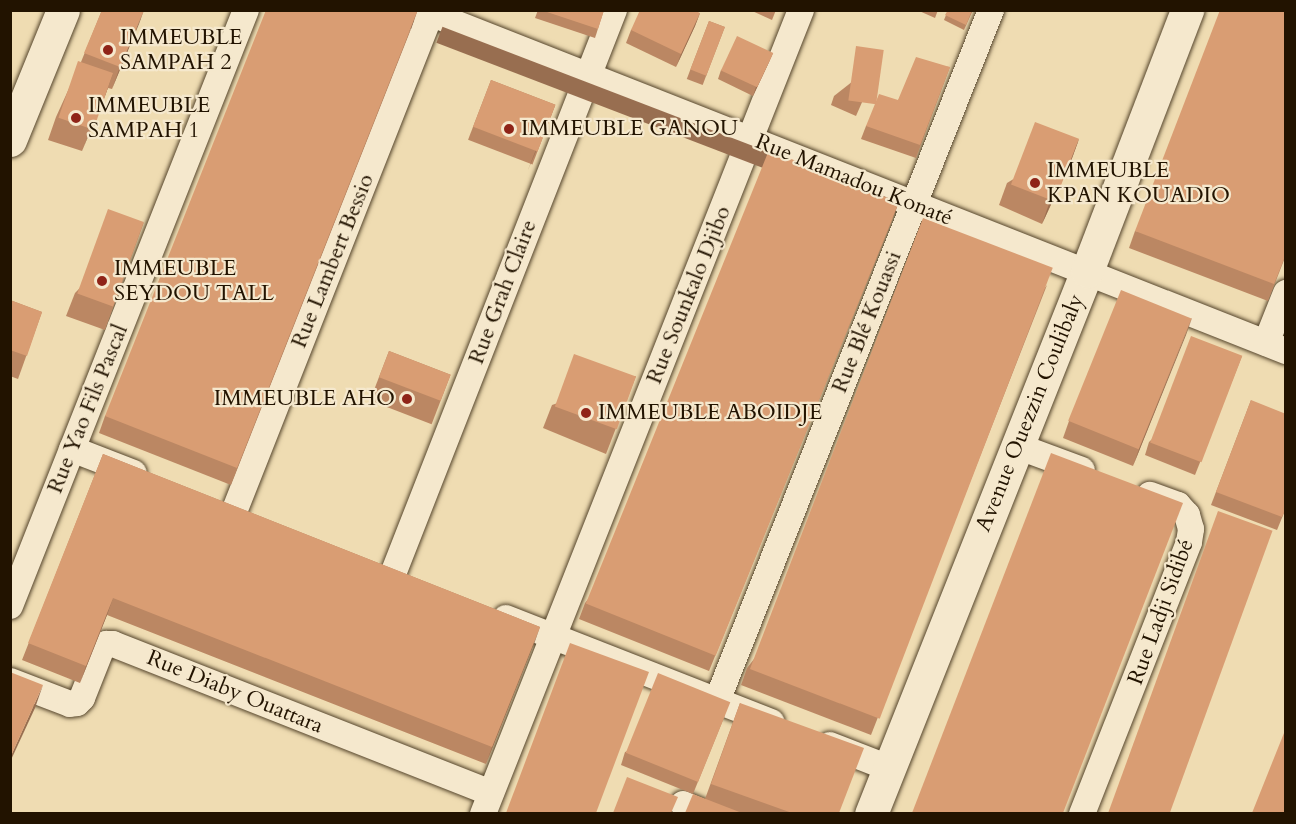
<!DOCTYPE html>
<html>
<head>
<meta charset="utf-8">
<style>
	body { margin:0 }
	#map { position:relative; width:1296px; height:824px; overflow:hidden; background:#efdcb2; font-family:Cardo,serif }
	div>[style] { position:absolute }
	[style*='--x'] { left:calc(var(--x)*1px); top:calc(var(--y)*1px); width:calc(var(--w)*1px); rotate:calc(var(--a)*1deg) }
	.roads { filter:drop-shadow(0 0 2px #55452c) drop-shadow(0 0 2px #55452c) }
	.street>* { height:26px; margin:-13px; padding:0 13px; transform-origin:13px; border-radius:13px; background:#f5e8cd }
	.secondary>* { height:33px; margin:-16.5px; padding:0 16.5px; transform-origin:16.5px; border-radius:16.5px; background:#f5e8cd }
	.wall>* { inset:0; background:#bb8763; transform-origin:0 0 }
	.shaded-wall>* { inset:0; background:#986e50; transform-origin:0 0 }
	.building>* { inset:0; background:#d99d73; transform-origin:0 0 }
	.dots>* { width:16px; height:16px; translate:-50% -50%; box-sizing:border-box; border:3px solid #f5e8cd; border-radius:50% }
	span { translate:-50% -50%; white-space:nowrap; text-align:center; line-height:1.15; -webkit-text-stroke:4.5px #f5e8cd; paint-order:stroke }
	.poi-label { font-size:22px; color:#221300 }
	.left { translate:0 -50%; text-align:left }
	.right { translate:-100% -50%; text-align:right }
	.street-label { font-size:22px; color:#221300 }
	.frame { position:absolute; inset:0; border:12px solid #221300; pointer-events:none }
</style>
</head>
<body>
<div id="map">
	<div class="roads">
		<div class="street">
			<div style="--x:422;--y:10;--w:929;--a:21.54"></div>
			<div style="--x:1266;--y:343;--w:54;--a:-68.2"></div>
			<div style="--x:1017;--y:446;--w:69;--a:20.3"></div>
			<div style="--x:72;--y:449;--w:66;--a:21.2"></div>
			<div style="--x:234;--y:512;--w:540;--a:-68.47"></div>
			<div style="--x:393;--y:574;--w:606;--a:-68.6"></div>
			<div style="--x:10;--y:606;--w:641;--a:-68.4"></div>
			<div style="--x:506;--y:618;--w:285;--a:21.4"></div>
			<div style="--x:10;--y:681;--w:64;--a:21"></div>
			<div style="--x:70;--y:704;--w:7;--a:-8"></div>
			<div style="--x:77;--y:703;--w:7;--a:-45"></div>
			<div style="--x:82;--y:698;--w:52;--a:-68.4"></div>
			<div style="--x:101;--y:650;--w:8;--a:-50"></div>
			<div style="--x:106;--y:644;--w:7;--a:0"></div>
			<div style="--x:113;--y:644;--w:406;--a:21.5"></div>
			<div style="--x:717;--y:701;--w:743;--a:-68.37"></div>
			<div style="--x:830;--y:745;--w:63;--a:21.3"></div>
			<div style="--x:683;--y:804;--w:26;--a:23"></div>
			<div style="--x:483;--y:814;--w:865;--a:-68.42"></div>
			<div style="--x:1082;--y:814;--w:292;--a:-68.5"></div>
			<div style="--x:1189;--y:542;--w:13;--a:-81"></div>
			<div style="--x:1191;--y:529;--w:15;--a:-106"></div>
			<div style="--x:1187;--y:515;--w:13;--a:-132"></div>
			<div style="--x:1178;--y:505;--w:30;--a:-160"></div>
		</div>
		<div class="secondary">
			<div style="--x:10;--y:140;--w:140;--a:-67.8"></div>
			<div style="--x:871;--y:814;--w:584;--a:-68.31"></div>
			<div style="--x:1087;--y:271;--w:280;--a:-69"></div>
		</div>
	</div>
	<div class="wall">
		<div style="clip-path:polygon(102px 10px,144px 10px,112px 89px,108px 88px,82px 151px,48px 140px,56px 117px,81px 62px)"></div>
		<div style="clip-path:polygon(538px 10px,604px 10px,595px 38px,535px 18px)"></div>
		<div style="clip-path:polygon(750px 10px,776px 10px,772px 20px)"></div>
		<div style="clip-path:polygon(917px 10px,938px 10px,935px 18px)"></div>
		<div style="clip-path:polygon(948px 10px,973px 10px,964px 30px,944px 20px)"></div>
		<div style="clip-path:polygon(700px 13px,695px 26px,676px 67px,626px 43px,631px 30px)"></div>
		<div style="left:709px;top:21px;width:17px;height:62px;rotate:21deg"></div>
		<div style="clip-path:polygon(411px 29px,231px 485px,99px 433px,105px 416px)"></div>
		<div style="clip-path:polygon(773px 53px,769px 62px,753px 96px,718px 79px,721px 70px)"></div>
		<div style="clip-path:polygon(881px 59px,856px 116px,831px 105px,834px 96px)"></div>
		<div style="clip-path:polygon(950px 67px,916px 158px,861px 139px,866px 126px,898px 100px)"></div>
		<div style="left:491px;top:80px;width:69px;height:64px;rotate:21deg"></div>
		<div style="clip-path:polygon(1079px 139px,1071px 161px,1042px 224px,999px 205px,1007px 183px)"></div>
		<div style="clip-path:polygon(893px 218px,709px 671px,579px 619px,585px 603px)"></div>
		<div style="clip-path:polygon(144px 222px,105px 330px,66px 316px,75px 293px)"></div>
		<div style="clip-path:polygon(1135px 231px,1286px 255px,1268px 301px,1129px 248px)"></div>
		<div style="clip-path:polygon(1047px 285px,871px 735px,741px 685px,747px 668px)"></div>
		<div style="clip-path:polygon(10px 300px,42px 312px,18px 379px,10px 376px)"></div>
		<div style="clip-path:polygon(1192px 318px,1133px 466px,1063px 438px,1069px 421px)"></div>
		<div style="left:389px;top:351px;width:66px;height:53px;rotate:21deg"></div>
		<div style="clip-path:polygon(1242px 356px,1195px 475px,1145px 455px,1149px 442px)"></div>
		<div style="clip-path:polygon(636px 376px,606px 454px,543px 428px,552px 405px)"></div>
		<div style="clip-path:polygon(1251px 400px,1286px 508px,1277px 530px,1211px 505px)"></div>
		<div style="clip-path:polygon(103px 454px,540px 627px,486px 764px,107px 615px,80px 683px,22px 660px)"></div>
		<div style="clip-path:polygon(740px 703px,840px 813px,685px 813px,705px 799px)"></div>
		<div style="clip-path:polygon(725px 715px,693px 794px,621px 765px,625px 752px)"></div>
	</div>
	<div class="shaded-wall">
		<div style="clip-path:polygon(144px 10px,139px 24px,112px 89px,120px 67px)"></div>
		<div style="left:417px;top:12px;width:18px;height:490px;rotate:109deg"></div>
		<div style="clip-path:polygon(700px 13px,695px 26px,676px 67px,681px 54px)"></div>
		<div style="clip-path:polygon(773px 53px,769px 62px,753px 96px,756px 87px)"></div>
		<div style="clip-path:polygon(113px 73px,105px 96px,82px 151px,91px 128px)"></div>
		<div style="clip-path:polygon(555px 105px,550px 118px,528px 170px,533px 157px)"></div>
		<div style="clip-path:polygon(1079px 139px,1071px 161px,1042px 224px,1050px 201px)"></div>
		<div style="left:899px;top:202px;width:17px;height:489px;rotate:111deg"></div>
		<div style="clip-path:polygon(1192px 318px,1186px 335px,1133px 466px,1139px 449px)"></div>
		<div style="clip-path:polygon(113px 598px,107px 615px,80px 683px,86px 666px)"></div>
		<div style="clip-path:polygon(540px 627px,534px 644px,486px 764px,492px 747px)"></div>
		<div style="clip-path:polygon(43px 685px,35px 708px,10px 762px,10px 758px)"></div>
	</div>
	<div class="building">
		<div style="clip-path:polygon(102px 10px,144px 10px,120px 67px,84px 53px)"></div>
		<div style="clip-path:polygon(266px 10px,412px 10px,417px 12px,237px 468px,105px 416px)"></div>
		<div style="clip-path:polygon(541px 10px,604px 10px,598px 29px)"></div>
		<div style="clip-path:polygon(640px 10px,694px 10px,700px 13px,681px 54px,631px 30px)"></div>
		<div style="clip-path:polygon(948px 10px,972px 10px,966px 25px,945px 15px)"></div>
		<div style="clip-path:polygon(1220px 10px,1286px 10px,1286px 254px,1274px 284px,1135px 231px)"></div>
		<div style="left:709px;top:21px;width:17px;height:52px;rotate:21deg"></div>
		<div style="left:737px;top:36px;width:40px;height:38px;rotate:25deg"></div>
		<div style="left:856px;top:46px;width:28px;height:55px;rotate:8deg"></div>
		<div style="clip-path:polygon(916px 57px,950px 67px,920px 145px,866px 126px,879px 94px,898px 100px)"></div>
		<div style="left:78px;top:61px;width:37px;height:60px;rotate:19deg"></div>
		<div style="left:491px;top:80px;width:69px;height:50px;rotate:21deg"></div>
		<div style="left:1035px;top:122px;width:47px;height:67px;rotate:21deg"></div>
		<div style="left:769px;top:150px;width:140px;height:489px;rotate:22deg"></div>
		<div style="left:108px;top:209px;width:38px;height:90px;rotate:20deg"></div>
		<div style="left:923px;top:218px;width:139px;height:483px;rotate:21deg"></div>
		<div style="left:1121px;top:290px;width:76px;height:141px;rotate:22deg"></div>
		<div style="clip-path:polygon(10px 300px,42px 312px,27px 356px,10px 350px)"></div>
		<div style="left:1191px;top:336px;width:55px;height:114px;rotate:21deg"></div>
		<div style="left:389px;top:351px;width:66px;height:28px;rotate:21deg"></div>
		<div style="left:574px;top:354px;width:66px;height:56px;rotate:20deg"></div>
		<div style="clip-path:polygon(1251px 400px,1286px 414px,1286px 508px,1282px 517px,1216px 492px)"></div>
		<div style="clip-path:polygon(1051px 453px,1183px 503px,1063px 813px,912px 813px)"></div>
		<div style="clip-path:polygon(103px 454px,540px 627px,492px 747px,113px 598px,86px 666px,28px 643px)"></div>
		<div style="left:1218px;top:511px;width:58px;height:325px;rotate:20deg"></div>
		<div style="clip-path:polygon(570px 643px,649px 672px,596px 813px,506px 813px)"></div>
		<div style="clip-path:polygon(10px 672px,43px 685px,10px 758px)"></div>
		<div style="left:658px;top:673px;width:78px;height:86px;rotate:22deg"></div>
		<div style="clip-path:polygon(740px 703px,864px 748px,839px 813px,792px 813px,711px 784px)"></div>
		<div style="clip-path:polygon(1286px 728px,1286px 813px,1252px 813px)"></div>
		<div style="clip-path:polygon(627px 777px,678px 797px,671px 813px,613px 813px)"></div>
		<div style="clip-path:polygon(693px 794px,742px 813px,685px 813px)"></div>
	</div>
	<div class="dots">
		<div style="left:108px;top:50px;background:#8f2418"></div>
		<div style="left:76px;top:118px;background:#8f2418"></div>
		<div style="left:509px;top:129px;background:#8f2418"></div>
		<div style="left:1035px;top:183px;background:#8f2418"></div>
		<div style="left:102px;top:281px;background:#8f2418"></div>
		<div style="left:407px;top:399px;background:#8f2418"></div>
		<div style="left:586px;top:413px;background:#8f2418"></div>
	</div>
	<div class="poi-label">
		<span class="left" style="left:120px;top:50px">IMMEUBLE<br>SAMPAH 2</span>
		<span class="left" style="left:88px;top:118px">IMMEUBLE<br>SAMPAH 1</span>
		<span class="left" style="left:521px;top:129px">IMMEUBLE GANOU</span>
		<span class="left" style="left:1047px;top:183px">IMMEUBLE<br>KPAN KOUADIO</span>
		<span class="left" style="left:114px;top:281px">IMMEUBLE<br>SEYDOU TALL</span>
		<span class="right" style="left:395px;top:399px">IMMEUBLE AHO</span>
		<span class="left" style="left:598px;top:413px">IMMEUBLE ABOIDJE</span>
	</div>
	<div class="street-label">
		<span style="left:854px;top:180px;rotate:22deg">Rue Mamadou Konaté</span>
		<span style="left:333px;top:261px;rotate:-68deg">Rue Lambert Bessio</span>
		<span style="left:503px;top:292px;rotate:-69deg">Rue Grah Claire</span>
		<span style="left:689px;top:295px;rotate:-68deg">Rue Sounkalo Djibo</span>
		<span style="left:867px;top:322px;rotate:-68deg">Rue Blé Kouassi</span>
		<span style="left:88px;top:409px;rotate:-68deg">Rue Yao Fils Pascal</span>
		<span style="left:1030px;top:413px;rotate:-68deg">Avenue Ouezzin Coulibaly</span>
		<span style="left:1161px;top:612px;rotate:-70deg">Rue Ladji Sidibé</span>
		<span style="left:235px;top:692px;rotate:22deg">Rue Diaby Ouattara</span>
	</div>
	<div class="frame"></div>
</div>
</body>
</html>
